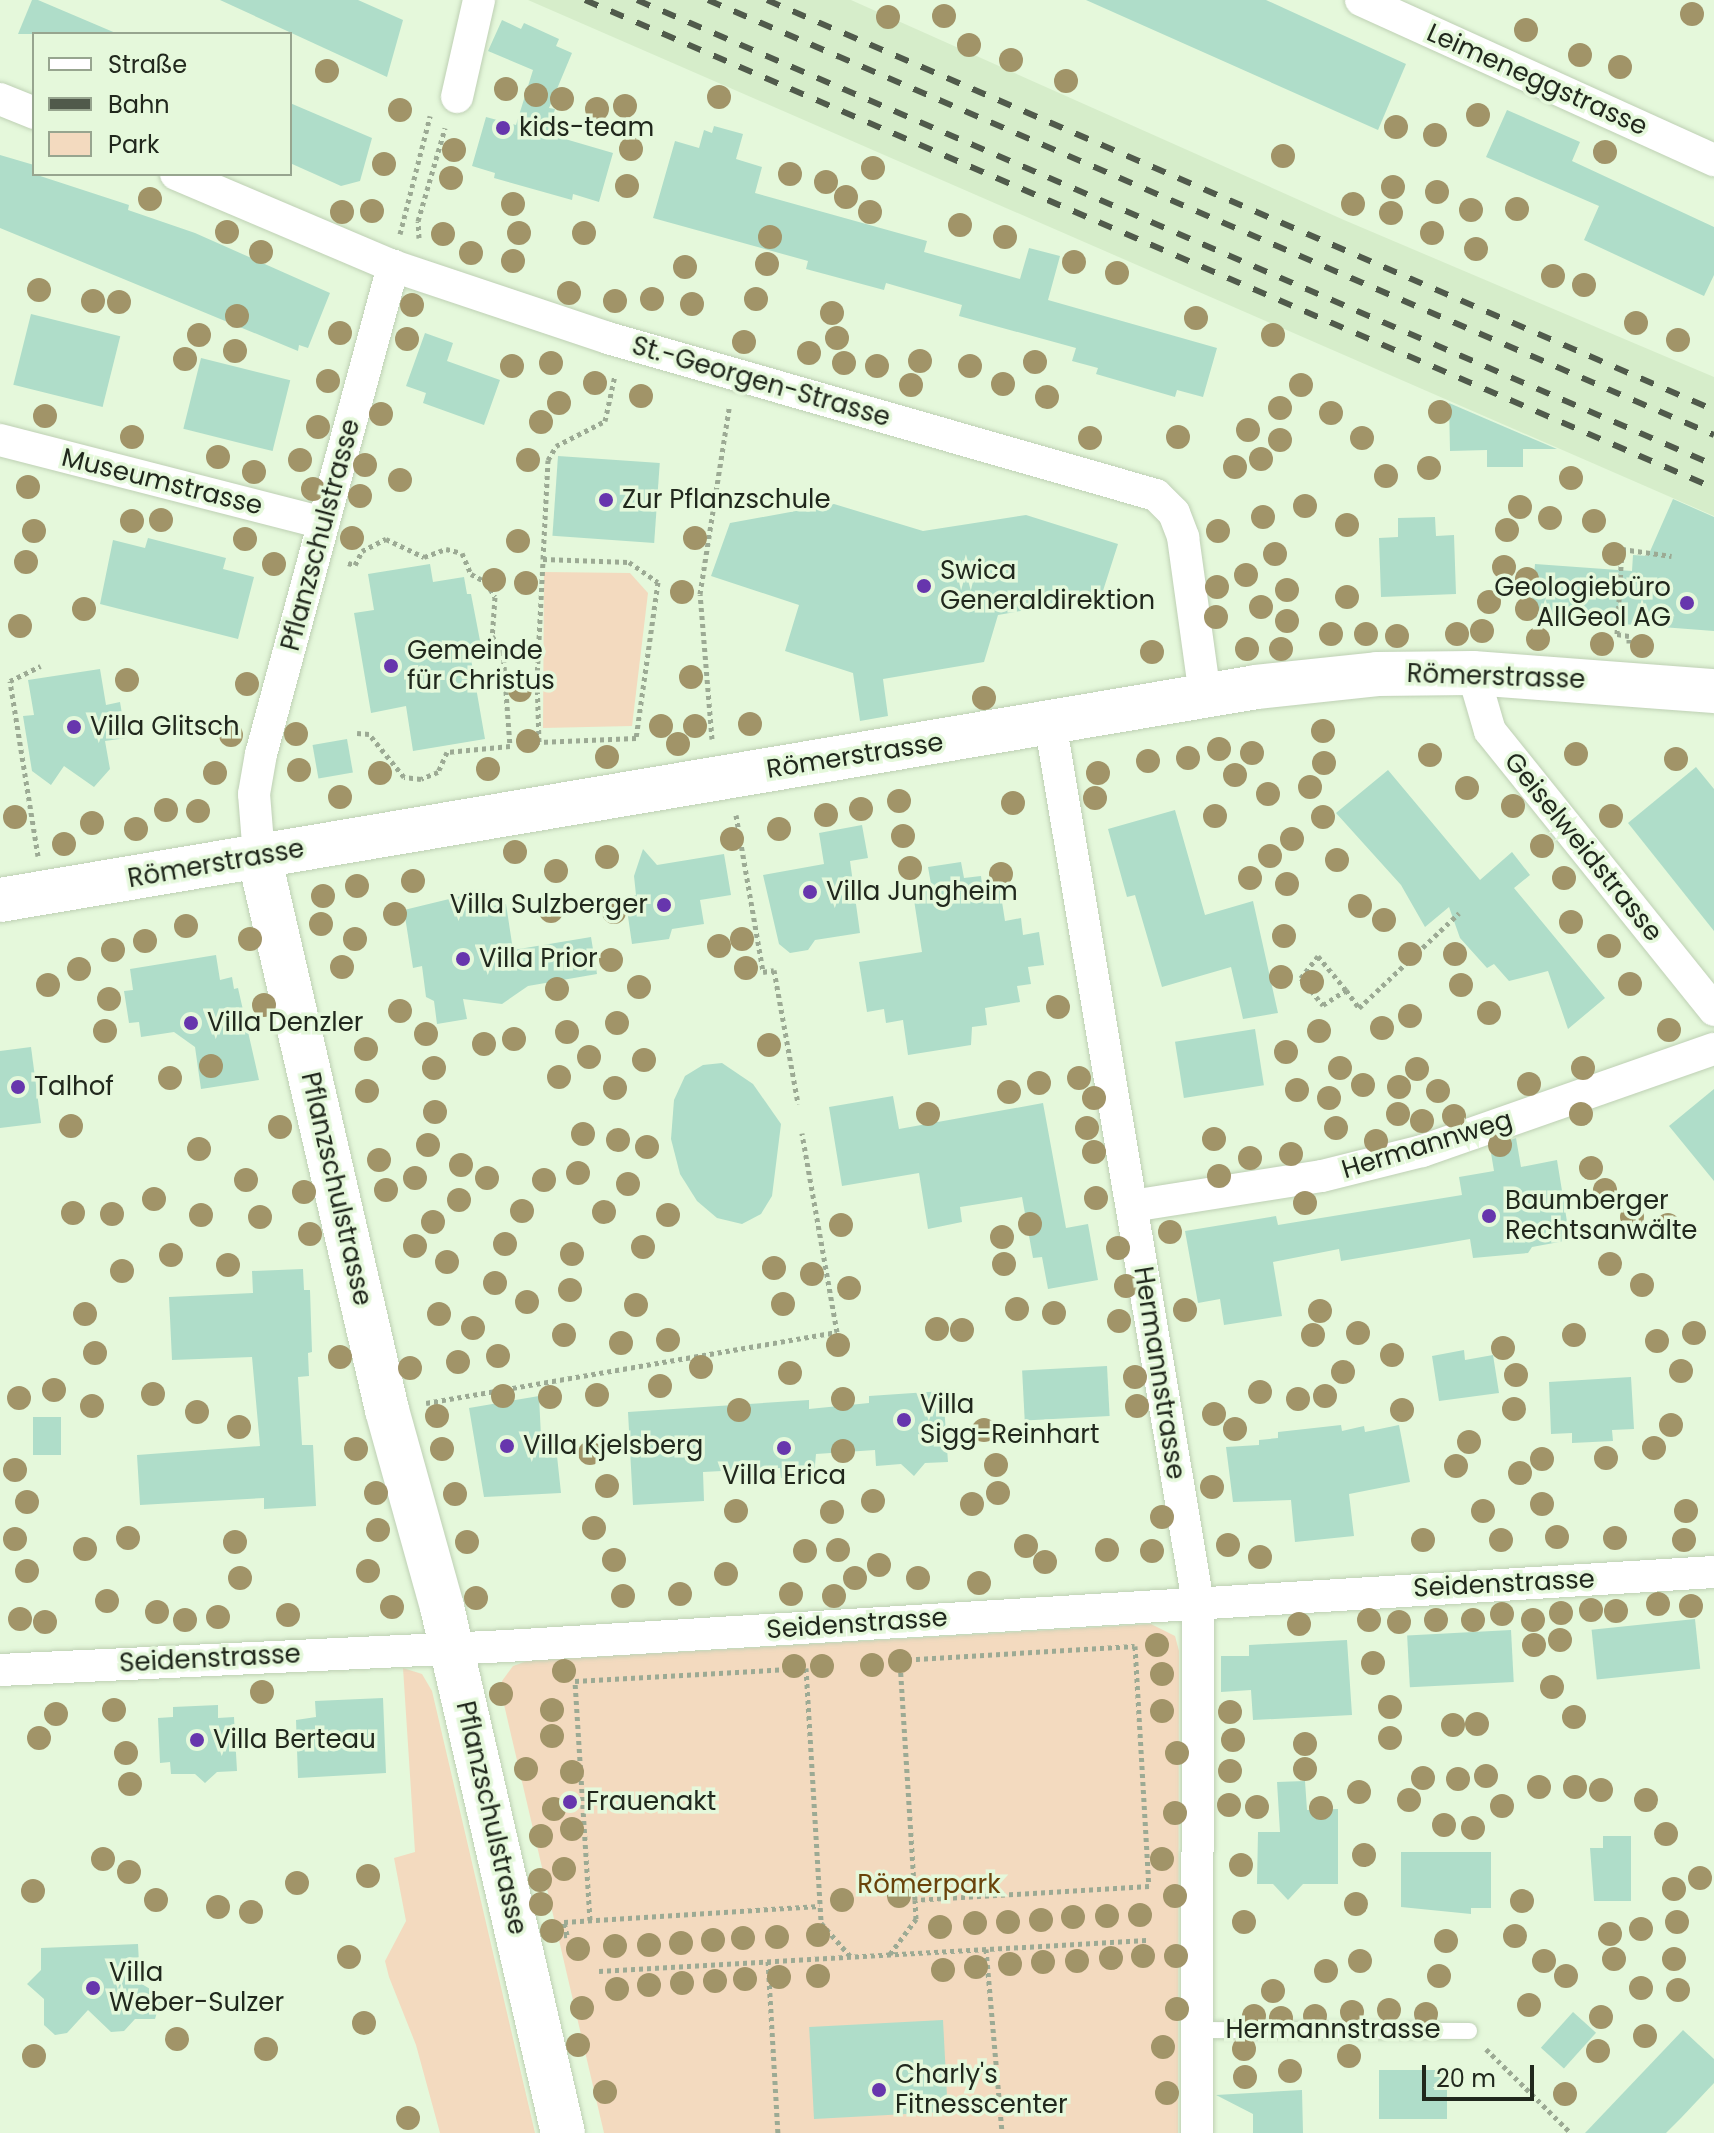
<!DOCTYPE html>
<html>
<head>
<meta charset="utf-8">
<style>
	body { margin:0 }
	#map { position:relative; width:1714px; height:2133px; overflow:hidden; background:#e5f8db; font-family:Poppins,sans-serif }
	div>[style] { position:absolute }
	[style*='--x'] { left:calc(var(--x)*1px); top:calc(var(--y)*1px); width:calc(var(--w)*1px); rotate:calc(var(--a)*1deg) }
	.built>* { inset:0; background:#d6edca }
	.green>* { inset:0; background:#f3dabf }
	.building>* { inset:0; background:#afddc9; transform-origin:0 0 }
	.path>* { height:5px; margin-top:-2.5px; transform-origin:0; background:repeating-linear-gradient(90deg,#9caa94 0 4px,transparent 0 8px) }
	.roads { filter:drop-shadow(0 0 2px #bed0b4) drop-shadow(0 0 2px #bed0b4) }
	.lane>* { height:16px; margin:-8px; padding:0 8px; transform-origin:8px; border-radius:8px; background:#fff }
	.street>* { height:32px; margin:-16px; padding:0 16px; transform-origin:16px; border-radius:16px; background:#fff }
	.secondary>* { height:44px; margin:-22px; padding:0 22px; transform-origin:22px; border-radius:22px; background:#fff }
	.rail>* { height:6px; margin-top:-3px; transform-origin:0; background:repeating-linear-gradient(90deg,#505a4b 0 14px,transparent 0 28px) }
	.trees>* { width:24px; height:24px; margin:-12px; border-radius:50%; background:#a19468 }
	.dots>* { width:22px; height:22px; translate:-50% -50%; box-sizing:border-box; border:4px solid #e5f8db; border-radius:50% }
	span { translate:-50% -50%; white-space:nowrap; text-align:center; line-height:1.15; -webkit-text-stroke:7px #e5f8db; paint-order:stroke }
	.street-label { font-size:26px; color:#21281d }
	.poi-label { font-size:26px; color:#21281d }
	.left { translate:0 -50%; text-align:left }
	.right { translate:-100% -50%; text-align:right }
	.park-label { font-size:26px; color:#69420a }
	.legend { position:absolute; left:32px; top:32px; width:260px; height:144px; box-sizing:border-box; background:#e5f8db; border:2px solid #97a58f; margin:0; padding:10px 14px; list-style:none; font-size:24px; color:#21281d }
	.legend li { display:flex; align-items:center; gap:16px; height:40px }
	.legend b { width:40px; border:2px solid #97a58f }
	.scale { position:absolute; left:1422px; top:2065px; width:112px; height:36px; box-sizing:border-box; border:4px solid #21281d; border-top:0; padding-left:10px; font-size:24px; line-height:28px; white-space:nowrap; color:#21281d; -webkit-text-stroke:6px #e5f8db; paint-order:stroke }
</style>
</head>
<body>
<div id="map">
	<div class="built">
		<div style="clip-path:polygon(528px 0,851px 0,1344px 220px,1714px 377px,1714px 516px)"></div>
	</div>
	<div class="green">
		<div style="clip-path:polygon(544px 572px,630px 573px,648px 593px,632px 726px,543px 728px)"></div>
		<div style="clip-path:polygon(1151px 1624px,1175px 1636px,1179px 1651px,1178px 2133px,604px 2133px,502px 1696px,502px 1681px,513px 1666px,527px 1661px)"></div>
		<div style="clip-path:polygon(403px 1668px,422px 1674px,432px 1691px,535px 2133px,440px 2133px,416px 2045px,389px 1977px,385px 1961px,406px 1921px,394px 1858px,415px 1852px)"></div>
	</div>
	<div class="building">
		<div style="clip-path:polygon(32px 0,38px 0,118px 34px,18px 34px)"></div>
		<div style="clip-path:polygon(220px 0,358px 0,403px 20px,387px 77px)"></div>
		<div style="clip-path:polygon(1086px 0,1266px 0,1406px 64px,1378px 130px)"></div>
		<div style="clip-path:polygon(502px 20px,521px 29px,524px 23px,559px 39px,556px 46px,572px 53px,549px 108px,555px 109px,548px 134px,613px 153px,599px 202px,573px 194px,572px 200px,494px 178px,495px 173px,472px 166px,486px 117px,516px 125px,533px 70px,488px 51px)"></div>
		<div style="clip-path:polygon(290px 103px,372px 138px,360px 181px,341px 186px,290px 163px)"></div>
		<div style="clip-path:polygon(1507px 110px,1580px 142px,1572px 161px,1714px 227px,1714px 275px,1704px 296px,1584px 240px,1599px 206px,1486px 157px)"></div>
		<div style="clip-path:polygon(714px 126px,743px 134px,736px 159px,762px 167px,755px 193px,927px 241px,924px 252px,1020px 279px,1029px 248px,1060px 256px,1048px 300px,1217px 348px,1203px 397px,1177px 390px,1175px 397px,1096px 374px,1098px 368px,1072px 361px,1076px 348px,959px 316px,962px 305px,886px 283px,884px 290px,806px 269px,808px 261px,653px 218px,675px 141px,699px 148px,704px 130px,712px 133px)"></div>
		<div style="clip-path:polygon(0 155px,34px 165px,34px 174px,129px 205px,128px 210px,195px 233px,330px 293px,308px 348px,299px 345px,298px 351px,0 228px)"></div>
		<div style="left:31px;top:314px;width:92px;height:73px;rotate:14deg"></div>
		<div style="clip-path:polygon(425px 333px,453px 343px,447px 361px,500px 380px,484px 425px,423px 403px,426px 393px,406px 386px)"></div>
		<div style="left:201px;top:358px;width:92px;height:73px;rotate:14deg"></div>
		<div style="clip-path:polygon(1449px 403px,1512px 430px,1557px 449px,1523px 449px,1523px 467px,1487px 467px,1487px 450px,1450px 451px)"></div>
		<div style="left:558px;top:456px;width:102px;height:80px;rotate:4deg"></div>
		<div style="clip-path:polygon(1673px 499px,1714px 517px,1714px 631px,1531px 617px,1535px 564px,1632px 571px,1633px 555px,1648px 556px)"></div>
		<div style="clip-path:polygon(834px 504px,923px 531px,1026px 515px,1118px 544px,1101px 597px,998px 615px,984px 662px,883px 679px,888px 716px,860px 721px,853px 673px,785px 651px,799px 605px,711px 576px,730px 523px)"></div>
		<div style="clip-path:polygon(1435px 517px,1436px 536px,1454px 535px,1456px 594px,1381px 597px,1379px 538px,1398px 537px,1398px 518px)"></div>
		<div style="clip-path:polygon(148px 538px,226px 558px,223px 569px,254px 577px,238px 639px,100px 604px,113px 540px,145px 548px)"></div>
		<div style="clip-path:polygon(430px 564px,433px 582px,464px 577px,467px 594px,471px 594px,482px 651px,470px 653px,485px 739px,413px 751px,406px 706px,371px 713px,354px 613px,374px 610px,368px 574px)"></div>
		<div style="clip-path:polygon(100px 669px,106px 705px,120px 702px,126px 738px,105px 741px,110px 769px,94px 787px,64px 766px,51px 785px,32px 771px,23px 716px,34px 715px,28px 680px)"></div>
		<div style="left:347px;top:739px;width:34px;height:35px;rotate:80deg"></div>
		<div style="clip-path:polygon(1696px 767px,1714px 789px,1714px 931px,1628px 823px)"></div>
		<div style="clip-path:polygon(1388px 770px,1480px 880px,1512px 852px,1530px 875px,1514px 888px,1605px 998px,1568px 1029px,1548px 971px,1509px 981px,1494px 964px,1487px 968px,1460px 938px,1449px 907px,1425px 927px,1401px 885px,1336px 813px)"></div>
		<div style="clip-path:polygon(1175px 810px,1205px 915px,1253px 901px,1278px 1013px,1243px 1019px,1231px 967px,1162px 987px,1135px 895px,1127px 897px,1108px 829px)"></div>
		<div style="clip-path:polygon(862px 825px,868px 858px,850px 861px,860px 933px,815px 940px,808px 950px,790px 953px,779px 944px,763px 875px,824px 864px,819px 833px)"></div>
		<div style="clip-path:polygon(643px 849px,657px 865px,724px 854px,731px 895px,700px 900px,704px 924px,672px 929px,669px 939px,632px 944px,625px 896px,636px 895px,634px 876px)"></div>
		<div style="clip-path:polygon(961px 862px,964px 878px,981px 876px,983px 892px,1000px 889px,1005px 921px,1021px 918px,1023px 935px,1039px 932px,1044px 965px,1028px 967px,1031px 984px,1017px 986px,1020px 1002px,985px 1008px,987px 1025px,972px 1027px,971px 1045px,908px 1055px,903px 1020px,886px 1023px,884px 1009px,867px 1012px,859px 962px,922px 952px,912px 887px,931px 884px,928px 867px)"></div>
		<div style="clip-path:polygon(474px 893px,477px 908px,506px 904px,513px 950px,591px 937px,597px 974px,528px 986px,502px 1004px,463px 999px,467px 1019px,437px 1024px,434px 1001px,426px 997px,422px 966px,413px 968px,404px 910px)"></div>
		<div style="clip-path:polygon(216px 955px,220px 980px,232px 977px,234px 989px,238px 988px,259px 1080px,201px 1089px,195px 1047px,174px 1032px,141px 1037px,139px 1022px,129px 1023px,124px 991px,133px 990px,130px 969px)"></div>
		<div style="left:1255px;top:1029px;width:57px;height:81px;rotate:81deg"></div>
		<div style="clip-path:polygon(31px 1047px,41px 1123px,0 1128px,0 1051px)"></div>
		<div style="clip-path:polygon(722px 1063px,753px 1084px,781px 1124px,772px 1196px,761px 1214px,742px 1224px,717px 1218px,697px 1201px,680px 1174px,671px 1139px,674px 1100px,685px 1076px,703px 1065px)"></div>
		<div style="clip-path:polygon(1714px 1089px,1714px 1181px,1669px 1126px)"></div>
		<div style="clip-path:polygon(893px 1096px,899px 1129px,1043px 1103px,1066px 1228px,1088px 1224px,1098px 1280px,1048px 1289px,1042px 1257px,1033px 1258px,1022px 1197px,960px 1207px,962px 1222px,928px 1229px,919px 1173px,842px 1186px,829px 1107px)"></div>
		<div style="clip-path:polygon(1516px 1138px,1521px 1167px,1557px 1160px,1570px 1240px,1532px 1247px,1528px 1253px,1473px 1258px,1470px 1239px,1341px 1261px,1339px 1249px,1273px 1262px,1282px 1316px,1224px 1325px,1220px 1299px,1198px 1303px,1185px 1231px,1276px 1216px,1278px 1225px,1462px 1195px,1459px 1177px,1494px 1171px,1490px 1147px)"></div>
		<div style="clip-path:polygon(303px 1269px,304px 1290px,310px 1290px,312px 1352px,308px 1353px,309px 1376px,298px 1377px,302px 1445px,313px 1445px,316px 1506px,264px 1509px,264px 1498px,140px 1505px,137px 1455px,260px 1446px,252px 1357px,172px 1360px,169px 1297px,253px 1293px,252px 1271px)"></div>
		<div style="clip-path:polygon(1464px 1350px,1465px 1360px,1493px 1355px,1499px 1393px,1439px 1401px,1432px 1356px)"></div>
		<div style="left:1107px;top:1366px;width:50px;height:85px;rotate:87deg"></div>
		<div style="clip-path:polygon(1631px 1377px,1634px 1429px,1612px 1430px,1613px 1441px,1572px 1443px,1572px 1433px,1551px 1434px,1549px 1382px)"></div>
		<div style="clip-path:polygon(943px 1391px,948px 1462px,925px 1463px,914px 1476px,901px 1464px,876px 1466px,875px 1450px,816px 1454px,814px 1476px,781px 1478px,780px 1468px,703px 1472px,704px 1501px,633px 1505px,628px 1412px,809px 1400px,809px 1409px,869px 1403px,869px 1396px)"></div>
		<div style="clip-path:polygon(539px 1396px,542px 1457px,557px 1456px,561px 1493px,484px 1497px,469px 1408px)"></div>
		<div style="left:33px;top:1417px;width:28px;height:38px"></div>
		<div style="clip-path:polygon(1341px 1425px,1342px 1431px,1364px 1426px,1365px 1432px,1399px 1425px,1410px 1482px,1349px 1494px,1354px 1536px,1295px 1542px,1291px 1500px,1233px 1502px,1226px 1447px,1259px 1445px,1259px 1440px,1278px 1438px,1278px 1432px)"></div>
		<div style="left:1695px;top:1619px;width:50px;height:104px;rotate:84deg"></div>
		<div style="left:1511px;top:1630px;width:52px;height:104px;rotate:87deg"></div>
		<div style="clip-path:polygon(1347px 1640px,1352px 1715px,1253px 1720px,1251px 1690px,1221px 1692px,1221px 1656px,1249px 1656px,1249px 1645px)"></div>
		<div style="clip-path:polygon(383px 1698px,386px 1773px,298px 1778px,296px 1720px,316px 1717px,315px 1701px)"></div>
		<div style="clip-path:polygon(218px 1705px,218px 1718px,234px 1717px,237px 1771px,217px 1772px,205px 1783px,195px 1774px,171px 1774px,170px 1762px,160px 1763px,158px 1718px,173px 1717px,173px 1707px)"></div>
		<div style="clip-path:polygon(1305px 1781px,1307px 1810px,1338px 1809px,1338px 1884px,1303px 1884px,1288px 1900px,1273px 1884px,1257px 1884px,1258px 1832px,1280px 1832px,1277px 1782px)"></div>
		<div style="clip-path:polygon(1603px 1836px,1631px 1836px,1631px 1901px,1594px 1901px,1590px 1848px,1603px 1848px)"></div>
		<div style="clip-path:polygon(1401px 1852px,1491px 1852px,1491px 1908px,1471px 1908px,1471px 1914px,1401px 1907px)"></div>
		<div style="clip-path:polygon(138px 1944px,140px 1983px,162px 1996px,155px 2019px,135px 2019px,124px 2031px,111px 2032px,88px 2010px,67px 2033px,55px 2035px,44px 2025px,44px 1999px,27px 1984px,41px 1970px,41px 1948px)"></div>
		<div style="left:1573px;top:2012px;width:31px;height:48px;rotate:42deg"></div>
		<div style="left:943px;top:2020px;width:92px;height:134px;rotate:87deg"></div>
		<div style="clip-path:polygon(1683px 2030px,1714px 2059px,1714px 2083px,1681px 2118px,1666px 2133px,1585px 2133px)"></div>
		<div style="left:1379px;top:2070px;width:68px;height:49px"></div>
		<div style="clip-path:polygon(1302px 2090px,1303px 2133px,1253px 2133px,1253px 2114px,1216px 2095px)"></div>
	</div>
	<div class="path">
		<div style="--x:400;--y:234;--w:122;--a:-75.7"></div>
		<div style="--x:419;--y:238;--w:17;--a:-93"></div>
		<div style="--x:418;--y:221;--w:97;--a:-73.8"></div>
		<div style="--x:543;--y:559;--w:86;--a:2"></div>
		<div style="--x:629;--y:562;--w:35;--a:35"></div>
		<div style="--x:658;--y:582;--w:158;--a:98"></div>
		<div style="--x:636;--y:738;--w:97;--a:177.6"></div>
		<div style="--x:539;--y:742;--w:63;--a:-91.8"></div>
		<div style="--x:537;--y:679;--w:120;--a:-87.1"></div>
		<div style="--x:543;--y:559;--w:99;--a:-87.1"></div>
		<div style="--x:548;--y:460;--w:16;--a:-60"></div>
		<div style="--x:556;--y:446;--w:55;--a:-27"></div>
		<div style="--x:605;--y:421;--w:47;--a:-77.7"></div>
		<div style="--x:348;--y:563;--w:7;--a:16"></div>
		<div style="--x:355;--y:565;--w:16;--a:-63"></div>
		<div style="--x:362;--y:551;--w:27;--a:-27"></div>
		<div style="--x:386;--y:539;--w:42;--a:25.3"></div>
		<div style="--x:424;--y:557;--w:23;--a:-20"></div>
		<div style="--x:446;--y:549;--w:16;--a:14"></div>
		<div style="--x:462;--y:553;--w:23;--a:67"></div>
		<div style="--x:471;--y:574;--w:17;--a:28"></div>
		<div style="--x:486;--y:582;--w:17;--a:59"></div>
		<div style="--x:495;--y:597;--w:39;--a:94"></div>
		<div style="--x:492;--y:636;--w:19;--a:54"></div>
		<div style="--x:503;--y:651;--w:95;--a:85.8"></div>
		<div style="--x:510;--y:746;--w:63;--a:174.6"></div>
		<div style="--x:447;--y:752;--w:22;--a:114"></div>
		<div style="--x:438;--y:772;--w:18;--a:158"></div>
		<div style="--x:421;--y:779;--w:17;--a:-173"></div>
		<div style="--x:404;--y:777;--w:55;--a:-129.1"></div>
		<div style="--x:369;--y:734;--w:12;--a:-175"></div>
		<div style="--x:1629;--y:643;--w:7;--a:-90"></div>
		<div style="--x:1629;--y:636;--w:12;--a:-171"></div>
		<div style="--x:1617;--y:634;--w:85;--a:-86.6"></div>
		<div style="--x:1622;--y:549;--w:50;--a:8"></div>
		<div style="--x:712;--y:739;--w:145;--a:-94.7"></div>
		<div style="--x:700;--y:594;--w:188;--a:-81.1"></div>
		<div style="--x:736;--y:815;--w:159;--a:80.2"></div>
		<div style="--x:763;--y:972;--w:11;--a:-10"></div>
		<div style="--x:774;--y:970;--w:136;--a:79.8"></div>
		<div style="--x:38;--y:856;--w:177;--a:-99.1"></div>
		<div style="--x:10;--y:681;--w:34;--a:-26"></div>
		<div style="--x:1346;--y:990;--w:44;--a:-129.5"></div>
		<div style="--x:1318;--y:956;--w:28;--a:128"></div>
		<div style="--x:1301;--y:978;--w:35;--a:51"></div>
		<div style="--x:1323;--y:1005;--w:27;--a:-33"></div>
		<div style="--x:1346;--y:990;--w:22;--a:54"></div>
		<div style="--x:1359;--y:1008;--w:138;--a:-43.5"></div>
		<div style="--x:426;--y:1403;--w:417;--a:-9.8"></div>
		<div style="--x:837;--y:1332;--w:202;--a:-100"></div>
		<div style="--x:1135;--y:1646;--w:240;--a:86.7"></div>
		<div style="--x:1149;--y:1886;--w:234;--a:176.6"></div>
		<div style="--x:915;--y:1900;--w:240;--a:-93.6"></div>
		<div style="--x:900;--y:1660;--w:235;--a:-3.4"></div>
		<div style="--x:590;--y:1920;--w:239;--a:-93.6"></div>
		<div style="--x:575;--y:1681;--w:231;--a:-3.2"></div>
		<div style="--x:806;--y:1668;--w:255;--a:86.6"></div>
		<div style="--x:821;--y:1923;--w:45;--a:48.6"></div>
		<div style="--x:556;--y:1936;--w:11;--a:-5"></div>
		<div style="--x:567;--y:1935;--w:13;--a:-103"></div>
		<div style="--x:564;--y:1922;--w:256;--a:-3.6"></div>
		<div style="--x:986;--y:1949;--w:185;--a:85"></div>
		<div style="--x:890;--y:1954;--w:44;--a:-53.4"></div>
		<div style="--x:916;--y:1919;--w:19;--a:-93"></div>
		<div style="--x:768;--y:1961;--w:172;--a:86.7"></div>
		<div style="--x:599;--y:1971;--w:548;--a:-3.24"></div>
		<div style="--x:1486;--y:2049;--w:120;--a:44.7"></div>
	</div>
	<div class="roads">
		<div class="lane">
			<div style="--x:1198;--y:2030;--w:271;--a:0.2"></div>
		</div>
		<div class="street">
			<div style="--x:1361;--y:0;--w:388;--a:24.4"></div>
			<div style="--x:457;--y:97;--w:99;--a:-77.2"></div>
			<div style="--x:0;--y:99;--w:37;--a:22"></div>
			<div style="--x:176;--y:174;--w:236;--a:23"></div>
			<div style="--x:393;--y:266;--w:227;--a:18.5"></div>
			<div style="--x:608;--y:338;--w:570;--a:15.99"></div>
			<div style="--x:1156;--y:495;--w:25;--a:45"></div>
			<div style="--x:1174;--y:513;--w:26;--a:69"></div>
			<div style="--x:1183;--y:537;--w:160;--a:82.1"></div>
			<div style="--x:0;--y:440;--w:334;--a:14.4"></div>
			<div style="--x:1473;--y:673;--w:60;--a:73.7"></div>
			<div style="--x:1490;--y:731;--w:358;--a:51.2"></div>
			<div style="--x:1050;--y:722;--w:893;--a:80.46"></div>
			<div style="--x:1198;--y:1603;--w:530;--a:90.11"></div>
			<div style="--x:259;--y:856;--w:62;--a:-94.6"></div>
			<div style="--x:254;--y:794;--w:41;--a:-80.1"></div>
			<div style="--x:261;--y:754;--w:506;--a:-74.86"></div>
			<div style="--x:1132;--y:1206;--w:192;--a:-9"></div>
			<div style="--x:1322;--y:1176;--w:103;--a:-14"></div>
			<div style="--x:1422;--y:1151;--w:309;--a:-19.3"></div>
			<div style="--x:0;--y:1670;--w:508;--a:-2.71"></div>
			<div style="--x:507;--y:1646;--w:1209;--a:-3.51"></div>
		</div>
		<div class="secondary">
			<div style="--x:259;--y:856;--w:569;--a:76.99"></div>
			<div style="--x:387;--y:1410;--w:205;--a:74.4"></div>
			<div style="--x:442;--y:1607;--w:540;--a:77.05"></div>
			<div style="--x:0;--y:900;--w:1274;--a:-9.62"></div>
			<div style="--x:1256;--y:687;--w:122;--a:-6.1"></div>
			<div style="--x:1377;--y:674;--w:96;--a:-0.6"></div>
			<div style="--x:1473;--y:673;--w:242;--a:4.3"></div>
		</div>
	</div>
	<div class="rail">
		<div style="--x:585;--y:0;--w:1230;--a:23.38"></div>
		<div style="--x:637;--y:0;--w:1173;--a:23.35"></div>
		<div style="--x:708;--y:0;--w:1096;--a:23.38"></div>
		<div style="--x:767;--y:0;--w:1032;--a:23.41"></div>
	</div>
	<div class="trees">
		<div style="left:1692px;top:14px"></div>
		<div style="left:944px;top:16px"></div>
		<div style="left:888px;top:17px"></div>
		<div style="left:1526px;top:30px"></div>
		<div style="left:969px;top:45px"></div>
		<div style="left:1580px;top:55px"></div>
		<div style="left:1011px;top:60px"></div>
		<div style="left:1620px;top:67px"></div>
		<div style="left:327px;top:71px"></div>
		<div style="left:1066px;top:81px"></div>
		<div style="left:506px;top:89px"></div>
		<div style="left:536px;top:95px"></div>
		<div style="left:719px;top:97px"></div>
		<div style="left:562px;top:99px"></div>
		<div style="left:625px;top:106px"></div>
		<div style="left:597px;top:109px"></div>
		<div style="left:400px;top:110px"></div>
		<div style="left:1478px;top:115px"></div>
		<div style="left:1396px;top:127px"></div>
		<div style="left:1435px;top:135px"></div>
		<div style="left:631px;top:149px"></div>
		<div style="left:454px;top:150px"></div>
		<div style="left:1605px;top:152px"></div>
		<div style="left:1283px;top:156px"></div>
		<div style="left:384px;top:164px"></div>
		<div style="left:873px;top:168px"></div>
		<div style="left:790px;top:174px"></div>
		<div style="left:451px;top:178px"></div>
		<div style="left:826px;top:182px"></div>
		<div style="left:627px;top:186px"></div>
		<div style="left:1393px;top:187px"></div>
		<div style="left:1437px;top:192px"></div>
		<div style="left:846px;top:197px"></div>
		<div style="left:150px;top:199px"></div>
		<div style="left:513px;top:204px"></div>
		<div style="left:1353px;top:204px"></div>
		<div style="left:1517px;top:209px"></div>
		<div style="left:1471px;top:210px"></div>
		<div style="left:372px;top:211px"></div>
		<div style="left:342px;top:212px"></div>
		<div style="left:870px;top:212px"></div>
		<div style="left:1391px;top:213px"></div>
		<div style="left:960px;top:225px"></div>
		<div style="left:227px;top:232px"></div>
		<div style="left:519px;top:233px"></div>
		<div style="left:584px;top:233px"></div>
		<div style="left:1432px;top:233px"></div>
		<div style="left:443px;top:234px"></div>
		<div style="left:770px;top:237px"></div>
		<div style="left:1005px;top:237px"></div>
		<div style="left:1476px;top:249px"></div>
		<div style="left:261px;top:252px"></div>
		<div style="left:471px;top:253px"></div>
		<div style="left:513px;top:261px"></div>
		<div style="left:1074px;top:262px"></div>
		<div style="left:767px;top:264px"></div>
		<div style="left:685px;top:267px"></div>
		<div style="left:1117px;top:273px"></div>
		<div style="left:1553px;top:276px"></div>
		<div style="left:1584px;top:285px"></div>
		<div style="left:39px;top:290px"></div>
		<div style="left:569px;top:293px"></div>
		<div style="left:652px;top:299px"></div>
		<div style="left:756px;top:299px"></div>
		<div style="left:93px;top:301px"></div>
		<div style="left:615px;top:301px"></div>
		<div style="left:119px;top:302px"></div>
		<div style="left:692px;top:304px"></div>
		<div style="left:412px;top:305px"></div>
		<div style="left:832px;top:313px"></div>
		<div style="left:237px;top:316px"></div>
		<div style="left:1196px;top:318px"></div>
		<div style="left:1636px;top:323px"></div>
		<div style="left:340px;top:333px"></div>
		<div style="left:199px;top:335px"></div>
		<div style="left:1273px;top:335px"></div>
		<div style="left:837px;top:338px"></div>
		<div style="left:407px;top:339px"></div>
		<div style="left:1678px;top:340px"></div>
		<div style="left:744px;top:342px"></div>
		<div style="left:235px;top:351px"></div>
		<div style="left:809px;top:353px"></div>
		<div style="left:185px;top:359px"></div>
		<div style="left:920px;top:361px"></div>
		<div style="left:1035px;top:362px"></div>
		<div style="left:551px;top:363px"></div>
		<div style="left:844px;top:363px"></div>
		<div style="left:512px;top:366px"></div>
		<div style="left:877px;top:366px"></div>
		<div style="left:970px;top:366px"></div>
		<div style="left:328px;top:381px"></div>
		<div style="left:595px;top:383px"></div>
		<div style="left:1003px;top:384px"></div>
		<div style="left:911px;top:385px"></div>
		<div style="left:1301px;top:385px"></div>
		<div style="left:641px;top:396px"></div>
		<div style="left:1047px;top:397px"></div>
		<div style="left:559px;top:403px"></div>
		<div style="left:1280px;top:408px"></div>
		<div style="left:1440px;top:412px"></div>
		<div style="left:1331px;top:413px"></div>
		<div style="left:381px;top:414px"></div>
		<div style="left:45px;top:416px"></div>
		<div style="left:541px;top:422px"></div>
		<div style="left:318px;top:427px"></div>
		<div style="left:1248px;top:430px"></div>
		<div style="left:132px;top:437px"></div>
		<div style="left:1178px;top:437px"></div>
		<div style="left:1090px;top:438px"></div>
		<div style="left:1362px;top:438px"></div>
		<div style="left:1280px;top:440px"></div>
		<div style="left:218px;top:457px"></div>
		<div style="left:1261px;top:459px"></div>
		<div style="left:300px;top:460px"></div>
		<div style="left:528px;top:460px"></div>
		<div style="left:365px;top:465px"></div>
		<div style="left:1235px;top:467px"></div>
		<div style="left:1429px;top:468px"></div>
		<div style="left:254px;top:472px"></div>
		<div style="left:1386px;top:476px"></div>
		<div style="left:1571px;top:478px"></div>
		<div style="left:400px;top:480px"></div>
		<div style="left:28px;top:487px"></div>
		<div style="left:313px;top:489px"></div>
		<div style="left:360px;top:496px"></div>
		<div style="left:1305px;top:506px"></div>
		<div style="left:1520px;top:507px"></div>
		<div style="left:1263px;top:517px"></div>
		<div style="left:1550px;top:518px"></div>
		<div style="left:161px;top:520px"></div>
		<div style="left:132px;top:521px"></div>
		<div style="left:1594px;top:521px"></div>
		<div style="left:1347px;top:525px"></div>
		<div style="left:1507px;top:530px"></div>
		<div style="left:34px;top:531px"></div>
		<div style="left:1218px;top:531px"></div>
		<div style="left:352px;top:538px"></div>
		<div style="left:695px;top:538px"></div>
		<div style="left:245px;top:539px"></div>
		<div style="left:518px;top:541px"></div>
		<div style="left:1275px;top:554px"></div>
		<div style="left:1614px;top:554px"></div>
		<div style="left:26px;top:562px"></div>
		<div style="left:274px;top:564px"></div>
		<div style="left:1504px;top:567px"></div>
		<div style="left:1246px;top:575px"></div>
		<div style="left:1527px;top:579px"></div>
		<div style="left:494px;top:580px"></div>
		<div style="left:526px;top:583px"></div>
		<div style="left:1217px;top:587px"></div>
		<div style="left:1287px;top:590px"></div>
		<div style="left:682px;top:592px"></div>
		<div style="left:1347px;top:597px"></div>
		<div style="left:1489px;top:602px"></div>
		<div style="left:1261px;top:607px"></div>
		<div style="left:84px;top:609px"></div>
		<div style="left:1527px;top:609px"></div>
		<div style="left:1216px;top:617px"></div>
		<div style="left:1287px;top:621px"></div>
		<div style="left:20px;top:626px"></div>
		<div style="left:1482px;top:631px"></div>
		<div style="left:1331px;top:634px"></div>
		<div style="left:1366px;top:634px"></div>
		<div style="left:1457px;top:634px"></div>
		<div style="left:1397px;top:636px"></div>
		<div style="left:1538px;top:639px"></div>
		<div style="left:1602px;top:644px"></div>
		<div style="left:1642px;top:646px"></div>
		<div style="left:1247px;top:649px"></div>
		<div style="left:1281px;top:649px"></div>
		<div style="left:1152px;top:652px"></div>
		<div style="left:691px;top:677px"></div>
		<div style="left:127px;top:680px"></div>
		<div style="left:247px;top:684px"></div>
		<div style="left:520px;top:690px"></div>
		<div style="left:984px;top:698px"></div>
		<div style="left:750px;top:724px"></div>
		<div style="left:661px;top:726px"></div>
		<div style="left:695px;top:726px"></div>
		<div style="left:1323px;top:731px"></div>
		<div style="left:296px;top:734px"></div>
		<div style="left:231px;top:735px"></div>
		<div style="left:528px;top:741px"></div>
		<div style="left:678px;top:744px"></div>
		<div style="left:1219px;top:749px"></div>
		<div style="left:1252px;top:753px"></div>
		<div style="left:1576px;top:754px"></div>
		<div style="left:1430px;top:755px"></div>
		<div style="left:607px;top:757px"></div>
		<div style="left:1188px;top:758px"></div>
		<div style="left:1676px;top:759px"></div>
		<div style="left:1148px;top:761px"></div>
		<div style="left:1324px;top:763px"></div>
		<div style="left:488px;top:769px"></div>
		<div style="left:299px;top:770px"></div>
		<div style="left:215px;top:773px"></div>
		<div style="left:380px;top:773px"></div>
		<div style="left:1098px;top:773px"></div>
		<div style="left:1235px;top:775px"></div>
		<div style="left:1310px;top:787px"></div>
		<div style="left:1467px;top:788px"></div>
		<div style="left:1268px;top:794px"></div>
		<div style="left:340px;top:797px"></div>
		<div style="left:1095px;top:798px"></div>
		<div style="left:899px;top:801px"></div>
		<div style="left:1013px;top:803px"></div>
		<div style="left:1513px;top:806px"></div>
		<div style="left:861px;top:809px"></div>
		<div style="left:166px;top:810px"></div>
		<div style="left:198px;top:811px"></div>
		<div style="left:826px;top:815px"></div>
		<div style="left:1215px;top:816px"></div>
		<div style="left:1611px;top:816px"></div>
		<div style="left:15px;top:817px"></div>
		<div style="left:1323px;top:817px"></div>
		<div style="left:92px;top:823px"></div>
		<div style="left:136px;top:829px"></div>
		<div style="left:779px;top:829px"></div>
		<div style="left:903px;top:836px"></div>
		<div style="left:732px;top:839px"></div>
		<div style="left:1292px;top:839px"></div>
		<div style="left:64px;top:844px"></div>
		<div style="left:1542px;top:846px"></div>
		<div style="left:515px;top:852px"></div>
		<div style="left:1270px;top:856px"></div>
		<div style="left:607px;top:857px"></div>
		<div style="left:1337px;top:860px"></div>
		<div style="left:910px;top:868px"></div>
		<div style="left:556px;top:871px"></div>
		<div style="left:1001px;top:874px"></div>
		<div style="left:1250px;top:878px"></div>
		<div style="left:1564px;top:878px"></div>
		<div style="left:413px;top:881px"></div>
		<div style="left:1287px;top:884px"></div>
		<div style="left:357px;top:886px"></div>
		<div style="left:323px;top:896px"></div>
		<div style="left:1360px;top:906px"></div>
		<div style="left:551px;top:911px"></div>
		<div style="left:614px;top:912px"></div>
		<div style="left:395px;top:914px"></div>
		<div style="left:1384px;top:920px"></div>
		<div style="left:1571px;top:922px"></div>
		<div style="left:321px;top:924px"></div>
		<div style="left:186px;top:926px"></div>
		<div style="left:1284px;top:936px"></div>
		<div style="left:250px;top:939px"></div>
		<div style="left:355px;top:939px"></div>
		<div style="left:742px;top:939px"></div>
		<div style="left:145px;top:941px"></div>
		<div style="left:719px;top:946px"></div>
		<div style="left:1609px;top:946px"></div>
		<div style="left:113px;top:950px"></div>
		<div style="left:1410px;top:954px"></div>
		<div style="left:1455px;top:954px"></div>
		<div style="left:611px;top:960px"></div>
		<div style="left:342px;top:967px"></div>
		<div style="left:746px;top:968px"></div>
		<div style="left:79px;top:969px"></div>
		<div style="left:1281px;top:977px"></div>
		<div style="left:1312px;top:982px"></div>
		<div style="left:1630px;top:984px"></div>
		<div style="left:48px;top:985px"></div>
		<div style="left:1461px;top:985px"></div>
		<div style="left:639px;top:987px"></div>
		<div style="left:557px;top:989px"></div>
		<div style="left:109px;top:999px"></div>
		<div style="left:264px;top:1005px"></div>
		<div style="left:1058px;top:1007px"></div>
		<div style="left:400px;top:1011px"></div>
		<div style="left:1489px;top:1013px"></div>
		<div style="left:1410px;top:1016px"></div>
		<div style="left:617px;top:1023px"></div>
		<div style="left:1382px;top:1028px"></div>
		<div style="left:1669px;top:1030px"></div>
		<div style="left:105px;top:1031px"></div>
		<div style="left:1319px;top:1031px"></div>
		<div style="left:567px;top:1032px"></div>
		<div style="left:426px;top:1034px"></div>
		<div style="left:514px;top:1039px"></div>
		<div style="left:484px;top:1044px"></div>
		<div style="left:769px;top:1045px"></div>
		<div style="left:366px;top:1049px"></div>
		<div style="left:1286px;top:1052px"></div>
		<div style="left:589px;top:1057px"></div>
		<div style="left:644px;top:1060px"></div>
		<div style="left:211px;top:1066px"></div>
		<div style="left:434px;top:1068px"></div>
		<div style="left:1340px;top:1068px"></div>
		<div style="left:1583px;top:1068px"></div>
		<div style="left:1417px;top:1069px"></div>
		<div style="left:559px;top:1077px"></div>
		<div style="left:170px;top:1078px"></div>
		<div style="left:1079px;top:1078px"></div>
		<div style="left:1039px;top:1083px"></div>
		<div style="left:1529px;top:1084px"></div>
		<div style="left:1363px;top:1085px"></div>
		<div style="left:1399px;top:1087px"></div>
		<div style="left:615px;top:1088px"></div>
		<div style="left:1297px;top:1090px"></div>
		<div style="left:367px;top:1091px"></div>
		<div style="left:1438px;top:1091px"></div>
		<div style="left:1009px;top:1092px"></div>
		<div style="left:1094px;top:1098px"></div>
		<div style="left:1329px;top:1098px"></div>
		<div style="left:435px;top:1112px"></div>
		<div style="left:928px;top:1114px"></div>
		<div style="left:1398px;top:1114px"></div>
		<div style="left:1581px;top:1114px"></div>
		<div style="left:1454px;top:1116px"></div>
		<div style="left:1422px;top:1121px"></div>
		<div style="left:71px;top:1126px"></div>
		<div style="left:280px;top:1127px"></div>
		<div style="left:1087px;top:1128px"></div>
		<div style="left:1336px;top:1128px"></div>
		<div style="left:583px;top:1134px"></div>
		<div style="left:1214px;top:1139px"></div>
		<div style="left:618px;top:1140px"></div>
		<div style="left:1376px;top:1141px"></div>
		<div style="left:428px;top:1145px"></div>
		<div style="left:1500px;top:1145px"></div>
		<div style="left:647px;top:1147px"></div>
		<div style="left:199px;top:1149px"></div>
		<div style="left:1094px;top:1152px"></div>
		<div style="left:1291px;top:1154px"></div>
		<div style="left:1250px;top:1158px"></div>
		<div style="left:379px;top:1160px"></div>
		<div style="left:461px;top:1165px"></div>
		<div style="left:1591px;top:1168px"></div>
		<div style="left:578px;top:1173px"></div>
		<div style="left:1219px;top:1176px"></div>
		<div style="left:415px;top:1178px"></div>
		<div style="left:487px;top:1178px"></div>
		<div style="left:246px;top:1180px"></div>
		<div style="left:544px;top:1180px"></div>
		<div style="left:628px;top:1184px"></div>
		<div style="left:386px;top:1190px"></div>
		<div style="left:1605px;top:1190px"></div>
		<div style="left:304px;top:1192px"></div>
		<div style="left:1096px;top:1198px"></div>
		<div style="left:154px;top:1199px"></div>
		<div style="left:459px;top:1200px"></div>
		<div style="left:1305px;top:1203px"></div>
		<div style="left:522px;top:1211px"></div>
		<div style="left:604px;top:1212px"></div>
		<div style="left:73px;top:1213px"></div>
		<div style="left:112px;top:1214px"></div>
		<div style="left:201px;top:1215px"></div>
		<div style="left:668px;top:1215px"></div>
		<div style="left:260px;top:1217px"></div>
		<div style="left:1632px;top:1217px"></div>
		<div style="left:433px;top:1222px"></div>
		<div style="left:1030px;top:1224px"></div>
		<div style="left:841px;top:1225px"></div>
		<div style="left:1668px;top:1225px"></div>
		<div style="left:1170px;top:1232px"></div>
		<div style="left:310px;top:1234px"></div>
		<div style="left:1002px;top:1237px"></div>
		<div style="left:505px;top:1244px"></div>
		<div style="left:415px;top:1246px"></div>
		<div style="left:643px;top:1247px"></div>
		<div style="left:1118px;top:1248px"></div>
		<div style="left:572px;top:1254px"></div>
		<div style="left:171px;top:1255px"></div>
		<div style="left:447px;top:1262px"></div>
		<div style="left:1004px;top:1264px"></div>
		<div style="left:1610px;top:1264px"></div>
		<div style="left:228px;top:1265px"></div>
		<div style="left:774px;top:1268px"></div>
		<div style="left:122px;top:1271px"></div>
		<div style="left:812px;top:1274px"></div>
		<div style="left:495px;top:1283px"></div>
		<div style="left:1642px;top:1285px"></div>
		<div style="left:1126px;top:1286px"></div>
		<div style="left:849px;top:1288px"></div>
		<div style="left:570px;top:1290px"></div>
		<div style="left:527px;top:1302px"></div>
		<div style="left:783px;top:1304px"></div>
		<div style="left:636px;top:1305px"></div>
		<div style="left:1017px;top:1309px"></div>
		<div style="left:1185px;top:1310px"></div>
		<div style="left:1320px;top:1311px"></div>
		<div style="left:1054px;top:1313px"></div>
		<div style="left:85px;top:1314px"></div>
		<div style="left:439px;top:1314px"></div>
		<div style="left:1119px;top:1321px"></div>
		<div style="left:473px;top:1328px"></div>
		<div style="left:937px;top:1329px"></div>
		<div style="left:962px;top:1330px"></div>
		<div style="left:1358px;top:1333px"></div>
		<div style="left:1694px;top:1333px"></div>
		<div style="left:564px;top:1335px"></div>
		<div style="left:1313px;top:1335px"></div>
		<div style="left:1574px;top:1335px"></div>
		<div style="left:668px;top:1340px"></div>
		<div style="left:1657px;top:1341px"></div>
		<div style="left:621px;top:1343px"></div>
		<div style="left:838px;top:1345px"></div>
		<div style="left:1503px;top:1348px"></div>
		<div style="left:95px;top:1353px"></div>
		<div style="left:1392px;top:1355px"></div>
		<div style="left:498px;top:1356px"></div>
		<div style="left:340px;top:1357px"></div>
		<div style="left:458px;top:1362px"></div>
		<div style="left:701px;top:1367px"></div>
		<div style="left:410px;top:1368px"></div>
		<div style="left:1681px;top:1371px"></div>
		<div style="left:1343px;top:1372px"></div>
		<div style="left:790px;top:1373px"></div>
		<div style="left:1516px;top:1375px"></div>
		<div style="left:1135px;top:1377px"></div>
		<div style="left:660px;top:1386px"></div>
		<div style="left:54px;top:1390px"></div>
		<div style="left:1260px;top:1392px"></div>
		<div style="left:153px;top:1394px"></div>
		<div style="left:597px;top:1395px"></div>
		<div style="left:503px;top:1396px"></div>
		<div style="left:1325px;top:1396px"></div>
		<div style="left:550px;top:1397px"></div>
		<div style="left:19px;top:1398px"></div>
		<div style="left:843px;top:1399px"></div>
		<div style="left:1298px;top:1399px"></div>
		<div style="left:92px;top:1406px"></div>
		<div style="left:1137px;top:1406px"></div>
		<div style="left:1514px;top:1409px"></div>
		<div style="left:739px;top:1410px"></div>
		<div style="left:1402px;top:1410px"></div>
		<div style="left:197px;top:1412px"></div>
		<div style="left:1214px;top:1414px"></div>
		<div style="left:437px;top:1416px"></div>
		<div style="left:1671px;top:1425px"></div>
		<div style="left:239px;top:1427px"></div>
		<div style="left:1235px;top:1429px"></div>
		<div style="left:984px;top:1430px"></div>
		<div style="left:1469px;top:1442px"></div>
		<div style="left:1654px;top:1448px"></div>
		<div style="left:356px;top:1449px"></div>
		<div style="left:442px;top:1449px"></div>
		<div style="left:843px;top:1451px"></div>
		<div style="left:590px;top:1453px"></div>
		<div style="left:1606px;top:1458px"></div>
		<div style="left:1542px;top:1459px"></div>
		<div style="left:996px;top:1465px"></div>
		<div style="left:1456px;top:1466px"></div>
		<div style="left:15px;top:1470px"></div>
		<div style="left:1520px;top:1473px"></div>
		<div style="left:607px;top:1486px"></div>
		<div style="left:1212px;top:1487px"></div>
		<div style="left:376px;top:1493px"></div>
		<div style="left:998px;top:1493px"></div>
		<div style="left:455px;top:1494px"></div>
		<div style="left:873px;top:1501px"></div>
		<div style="left:27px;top:1502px"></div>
		<div style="left:972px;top:1504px"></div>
		<div style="left:1542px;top:1504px"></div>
		<div style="left:736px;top:1511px"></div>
		<div style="left:1483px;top:1511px"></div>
		<div style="left:1686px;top:1511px"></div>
		<div style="left:832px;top:1512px"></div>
		<div style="left:1162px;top:1517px"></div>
		<div style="left:594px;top:1528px"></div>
		<div style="left:378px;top:1530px"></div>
		<div style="left:1557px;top:1537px"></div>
		<div style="left:128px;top:1538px"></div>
		<div style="left:1615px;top:1538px"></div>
		<div style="left:15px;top:1539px"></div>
		<div style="left:1423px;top:1540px"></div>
		<div style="left:1501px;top:1540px"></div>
		<div style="left:1684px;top:1540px"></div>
		<div style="left:235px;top:1542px"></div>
		<div style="left:467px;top:1542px"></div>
		<div style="left:1228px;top:1545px"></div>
		<div style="left:1026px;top:1546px"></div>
		<div style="left:85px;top:1549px"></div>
		<div style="left:838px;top:1550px"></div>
		<div style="left:1107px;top:1550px"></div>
		<div style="left:805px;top:1551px"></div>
		<div style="left:1152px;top:1551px"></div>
		<div style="left:1260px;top:1557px"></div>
		<div style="left:614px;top:1560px"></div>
		<div style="left:1045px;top:1562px"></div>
		<div style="left:879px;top:1565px"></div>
		<div style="left:27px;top:1571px"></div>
		<div style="left:368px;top:1571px"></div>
		<div style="left:726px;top:1574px"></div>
		<div style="left:240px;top:1578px"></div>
		<div style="left:855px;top:1578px"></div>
		<div style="left:918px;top:1578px"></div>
		<div style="left:979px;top:1583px"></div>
		<div style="left:680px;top:1594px"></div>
		<div style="left:791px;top:1594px"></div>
		<div style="left:623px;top:1596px"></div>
		<div style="left:834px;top:1596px"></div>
		<div style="left:476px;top:1598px"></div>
		<div style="left:107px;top:1601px"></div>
		<div style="left:1658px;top:1604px"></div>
		<div style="left:1691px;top:1606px"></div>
		<div style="left:392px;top:1607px"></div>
		<div style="left:1591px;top:1610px"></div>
		<div style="left:1616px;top:1611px"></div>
		<div style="left:157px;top:1612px"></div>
		<div style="left:1561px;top:1613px"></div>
		<div style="left:1502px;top:1614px"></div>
		<div style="left:288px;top:1615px"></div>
		<div style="left:218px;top:1617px"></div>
		<div style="left:20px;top:1619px"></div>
		<div style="left:185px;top:1620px"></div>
		<div style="left:1369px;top:1620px"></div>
		<div style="left:1436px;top:1620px"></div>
		<div style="left:1473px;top:1620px"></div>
		<div style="left:1533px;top:1620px"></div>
		<div style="left:45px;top:1622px"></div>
		<div style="left:1399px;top:1622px"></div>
		<div style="left:1299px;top:1624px"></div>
		<div style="left:1560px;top:1640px"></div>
		<div style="left:1157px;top:1645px"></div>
		<div style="left:1534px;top:1645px"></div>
		<div style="left:900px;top:1661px"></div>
		<div style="left:1373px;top:1663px"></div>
		<div style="left:872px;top:1665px"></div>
		<div style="left:794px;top:1666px"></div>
		<div style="left:822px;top:1666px"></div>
		<div style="left:564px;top:1671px"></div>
		<div style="left:1162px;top:1674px"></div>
		<div style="left:1552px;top:1687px"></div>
		<div style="left:262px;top:1692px"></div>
		<div style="left:501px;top:1694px"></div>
		<div style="left:1390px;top:1707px"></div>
		<div style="left:114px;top:1710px"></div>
		<div style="left:552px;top:1710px"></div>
		<div style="left:1162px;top:1711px"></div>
		<div style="left:1230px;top:1712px"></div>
		<div style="left:56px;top:1714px"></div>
		<div style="left:1574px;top:1717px"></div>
		<div style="left:1477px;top:1724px"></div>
		<div style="left:1453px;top:1725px"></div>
		<div style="left:552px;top:1736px"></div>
		<div style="left:39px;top:1738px"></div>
		<div style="left:1390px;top:1738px"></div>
		<div style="left:1233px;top:1740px"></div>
		<div style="left:1305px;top:1744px"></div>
		<div style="left:126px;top:1753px"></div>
		<div style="left:1177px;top:1753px"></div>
		<div style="left:526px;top:1769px"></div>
		<div style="left:1305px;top:1769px"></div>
		<div style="left:1230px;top:1771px"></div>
		<div style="left:572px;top:1772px"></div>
		<div style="left:1486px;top:1776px"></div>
		<div style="left:1423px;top:1778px"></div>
		<div style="left:1458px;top:1779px"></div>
		<div style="left:130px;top:1784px"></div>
		<div style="left:1539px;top:1787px"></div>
		<div style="left:1575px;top:1787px"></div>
		<div style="left:1601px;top:1790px"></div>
		<div style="left:1359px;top:1792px"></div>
		<div style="left:1409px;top:1800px"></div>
		<div style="left:1646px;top:1800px"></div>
		<div style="left:1229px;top:1805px"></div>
		<div style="left:1502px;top:1806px"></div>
		<div style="left:1257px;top:1807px"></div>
		<div style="left:1321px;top:1808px"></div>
		<div style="left:554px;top:1809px"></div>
		<div style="left:1175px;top:1813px"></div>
		<div style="left:1444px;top:1825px"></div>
		<div style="left:1473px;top:1828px"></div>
		<div style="left:572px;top:1829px"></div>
		<div style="left:1666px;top:1834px"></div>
		<div style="left:541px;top:1836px"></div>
		<div style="left:1364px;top:1855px"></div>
		<div style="left:103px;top:1859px"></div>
		<div style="left:1162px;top:1859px"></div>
		<div style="left:1241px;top:1865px"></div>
		<div style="left:564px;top:1869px"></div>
		<div style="left:129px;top:1872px"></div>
		<div style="left:368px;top:1876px"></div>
		<div style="left:1700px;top:1878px"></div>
		<div style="left:540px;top:1880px"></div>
		<div style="left:297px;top:1883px"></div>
		<div style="left:1674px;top:1889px"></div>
		<div style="left:33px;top:1891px"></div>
		<div style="left:899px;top:1896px"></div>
		<div style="left:1175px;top:1896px"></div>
		<div style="left:156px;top:1900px"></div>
		<div style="left:842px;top:1900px"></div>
		<div style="left:1522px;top:1901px"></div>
		<div style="left:541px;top:1904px"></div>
		<div style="left:1356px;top:1904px"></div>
		<div style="left:218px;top:1907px"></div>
		<div style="left:251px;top:1912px"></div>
		<div style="left:1140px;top:1915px"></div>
		<div style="left:1107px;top:1916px"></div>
		<div style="left:1073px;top:1917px"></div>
		<div style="left:1041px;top:1920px"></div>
		<div style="left:1008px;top:1922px"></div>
		<div style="left:1244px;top:1922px"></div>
		<div style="left:1677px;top:1922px"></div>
		<div style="left:975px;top:1923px"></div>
		<div style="left:940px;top:1927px"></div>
		<div style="left:1641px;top:1929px"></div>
		<div style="left:552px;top:1931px"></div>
		<div style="left:1610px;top:1934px"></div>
		<div style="left:818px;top:1935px"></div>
		<div style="left:1515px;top:1936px"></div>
		<div style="left:777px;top:1937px"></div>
		<div style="left:743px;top:1938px"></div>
		<div style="left:713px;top:1940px"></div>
		<div style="left:1446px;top:1941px"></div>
		<div style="left:681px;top:1943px"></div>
		<div style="left:649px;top:1945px"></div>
		<div style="left:615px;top:1946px"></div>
		<div style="left:578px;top:1949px"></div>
		<div style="left:1143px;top:1956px"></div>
		<div style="left:1176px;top:1956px"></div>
		<div style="left:349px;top:1957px"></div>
		<div style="left:1111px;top:1958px"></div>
		<div style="left:1614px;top:1959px"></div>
		<div style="left:1674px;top:1959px"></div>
		<div style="left:1077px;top:1961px"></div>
		<div style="left:1360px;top:1961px"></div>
		<div style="left:1544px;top:1961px"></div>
		<div style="left:1043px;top:1962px"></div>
		<div style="left:1010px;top:1964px"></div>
		<div style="left:976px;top:1967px"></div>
		<div style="left:943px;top:1970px"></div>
		<div style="left:1326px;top:1971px"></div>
		<div style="left:818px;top:1976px"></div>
		<div style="left:1439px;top:1976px"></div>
		<div style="left:1566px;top:1976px"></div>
		<div style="left:779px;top:1977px"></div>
		<div style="left:745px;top:1979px"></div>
		<div style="left:715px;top:1981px"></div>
		<div style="left:682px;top:1983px"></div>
		<div style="left:649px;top:1985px"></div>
		<div style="left:1641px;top:1988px"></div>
		<div style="left:617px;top:1989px"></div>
		<div style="left:1678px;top:1990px"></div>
		<div style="left:1273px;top:1991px"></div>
		<div style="left:1529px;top:2005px"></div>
		<div style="left:582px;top:2008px"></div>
		<div style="left:1177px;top:2009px"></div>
		<div style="left:1389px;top:2010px"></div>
		<div style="left:1352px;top:2012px"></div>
		<div style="left:1426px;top:2014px"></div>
		<div style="left:1254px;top:2016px"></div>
		<div style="left:1315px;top:2016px"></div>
		<div style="left:1601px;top:2017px"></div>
		<div style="left:1281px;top:2018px"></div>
		<div style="left:364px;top:2023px"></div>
		<div style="left:1645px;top:2036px"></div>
		<div style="left:177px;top:2039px"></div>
		<div style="left:578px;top:2045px"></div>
		<div style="left:1163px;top:2047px"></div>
		<div style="left:266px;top:2049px"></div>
		<div style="left:1244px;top:2049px"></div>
		<div style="left:1598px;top:2051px"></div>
		<div style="left:34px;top:2056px"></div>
		<div style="left:1349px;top:2056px"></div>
		<div style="left:1290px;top:2071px"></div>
		<div style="left:1245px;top:2077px"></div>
		<div style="left:605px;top:2092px"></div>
		<div style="left:1167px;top:2093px"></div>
		<div style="left:1565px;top:2094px"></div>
		<div style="left:408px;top:2118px"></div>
	</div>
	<div class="dots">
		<div style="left:503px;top:128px;background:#6736ad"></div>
		<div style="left:606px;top:500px;background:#6736ad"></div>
		<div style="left:924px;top:586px;background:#6736ad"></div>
		<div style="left:1687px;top:603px;background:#6736ad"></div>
		<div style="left:391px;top:666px;background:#6736ad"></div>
		<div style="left:74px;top:727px;background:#6736ad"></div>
		<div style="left:810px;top:892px;background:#6736ad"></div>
		<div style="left:664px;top:905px;background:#6736ad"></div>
		<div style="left:463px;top:959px;background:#6736ad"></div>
		<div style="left:191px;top:1023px;background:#6736ad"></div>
		<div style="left:18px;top:1087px;background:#6736ad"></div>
		<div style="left:1489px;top:1216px;background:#6736ad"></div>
		<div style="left:904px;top:1420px;background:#6736ad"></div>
		<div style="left:507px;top:1446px;background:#6736ad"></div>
		<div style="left:784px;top:1448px;background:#6736ad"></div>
		<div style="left:197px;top:1740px;background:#6736ad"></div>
		<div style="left:570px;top:1802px;background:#6736ad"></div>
		<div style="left:93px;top:1988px;background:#6736ad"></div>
		<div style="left:879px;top:2090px;background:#6736ad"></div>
	</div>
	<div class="street-label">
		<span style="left:1537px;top:80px;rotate:24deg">Leimeneggstrasse</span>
		<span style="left:761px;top:382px;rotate:16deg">St.-Georgen-Strasse</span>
		<span style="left:162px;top:482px;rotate:14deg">Museumstrasse</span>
		<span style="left:321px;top:535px;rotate:-75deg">Pflanzschulstrasse</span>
		<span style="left:1496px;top:677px;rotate:2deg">Römerstrasse</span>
		<span style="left:855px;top:756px;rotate:-9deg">Römerstrasse</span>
		<span style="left:1583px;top:847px;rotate:51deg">Geiselweidstrasse</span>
		<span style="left:216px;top:864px;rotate:-10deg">Römerstrasse</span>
		<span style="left:1427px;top:1145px;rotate:-17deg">Hermannweg</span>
		<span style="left:336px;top:1189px;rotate:77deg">Pflanzschulstrasse</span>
		<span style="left:1159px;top:1373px;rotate:81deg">Hermannstrasse</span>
		<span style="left:1504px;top:1584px;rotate:-3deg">Seidenstrasse</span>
		<span style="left:857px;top:1624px;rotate:-4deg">Seidenstrasse</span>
		<span style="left:210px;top:1659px;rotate:-3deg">Seidenstrasse</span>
		<span style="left:491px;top:1818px;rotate:77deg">Pflanzschulstrasse</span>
		<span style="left:1333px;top:2030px">Hermannstrasse</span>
	</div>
	<div class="poi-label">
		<span class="left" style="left:519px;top:128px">kids-team</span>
		<span class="left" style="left:622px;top:500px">Zur Pflanzschule</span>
		<span class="left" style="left:940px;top:586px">Swica<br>Generaldirektion</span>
		<span class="right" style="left:1671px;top:603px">Geologiebüro<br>AllGeol AG</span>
		<span class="left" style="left:407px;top:666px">Gemeinde<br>für Christus</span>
		<span class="left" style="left:90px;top:727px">Villa Glitsch</span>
		<span class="left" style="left:826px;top:892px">Villa Jungheim</span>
		<span class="right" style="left:648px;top:905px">Villa Sulzberger</span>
		<span class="left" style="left:479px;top:959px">Villa Prior</span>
		<span class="left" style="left:207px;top:1023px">Villa Denzler</span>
		<span class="left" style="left:34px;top:1087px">Talhof</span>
		<span class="left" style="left:1505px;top:1216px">Baumberger<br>Rechtsanwälte</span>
		<span class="left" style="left:920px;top:1420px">Villa<br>Sigg-Reinhart</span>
		<span class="left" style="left:523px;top:1446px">Villa Kjelsberg</span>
		<span style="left:784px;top:1476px">Villa Erica</span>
		<span class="left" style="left:213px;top:1740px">Villa Berteau</span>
		<span class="left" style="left:586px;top:1802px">Frauenakt</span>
		<span class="left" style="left:109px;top:1988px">Villa<br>Weber-Sulzer</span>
		<span class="left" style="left:895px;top:2090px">Charly's<br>Fitnesscenter</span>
	</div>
	<div class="park-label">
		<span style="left:929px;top:1885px">Römerpark</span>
	</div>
	<ul class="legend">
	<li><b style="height:10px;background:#fff"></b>Straße</li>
	<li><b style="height:10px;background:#505a4b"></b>Bahn</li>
	<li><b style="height:22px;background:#f3dabf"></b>Park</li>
	</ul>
	<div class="scale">20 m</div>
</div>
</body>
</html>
